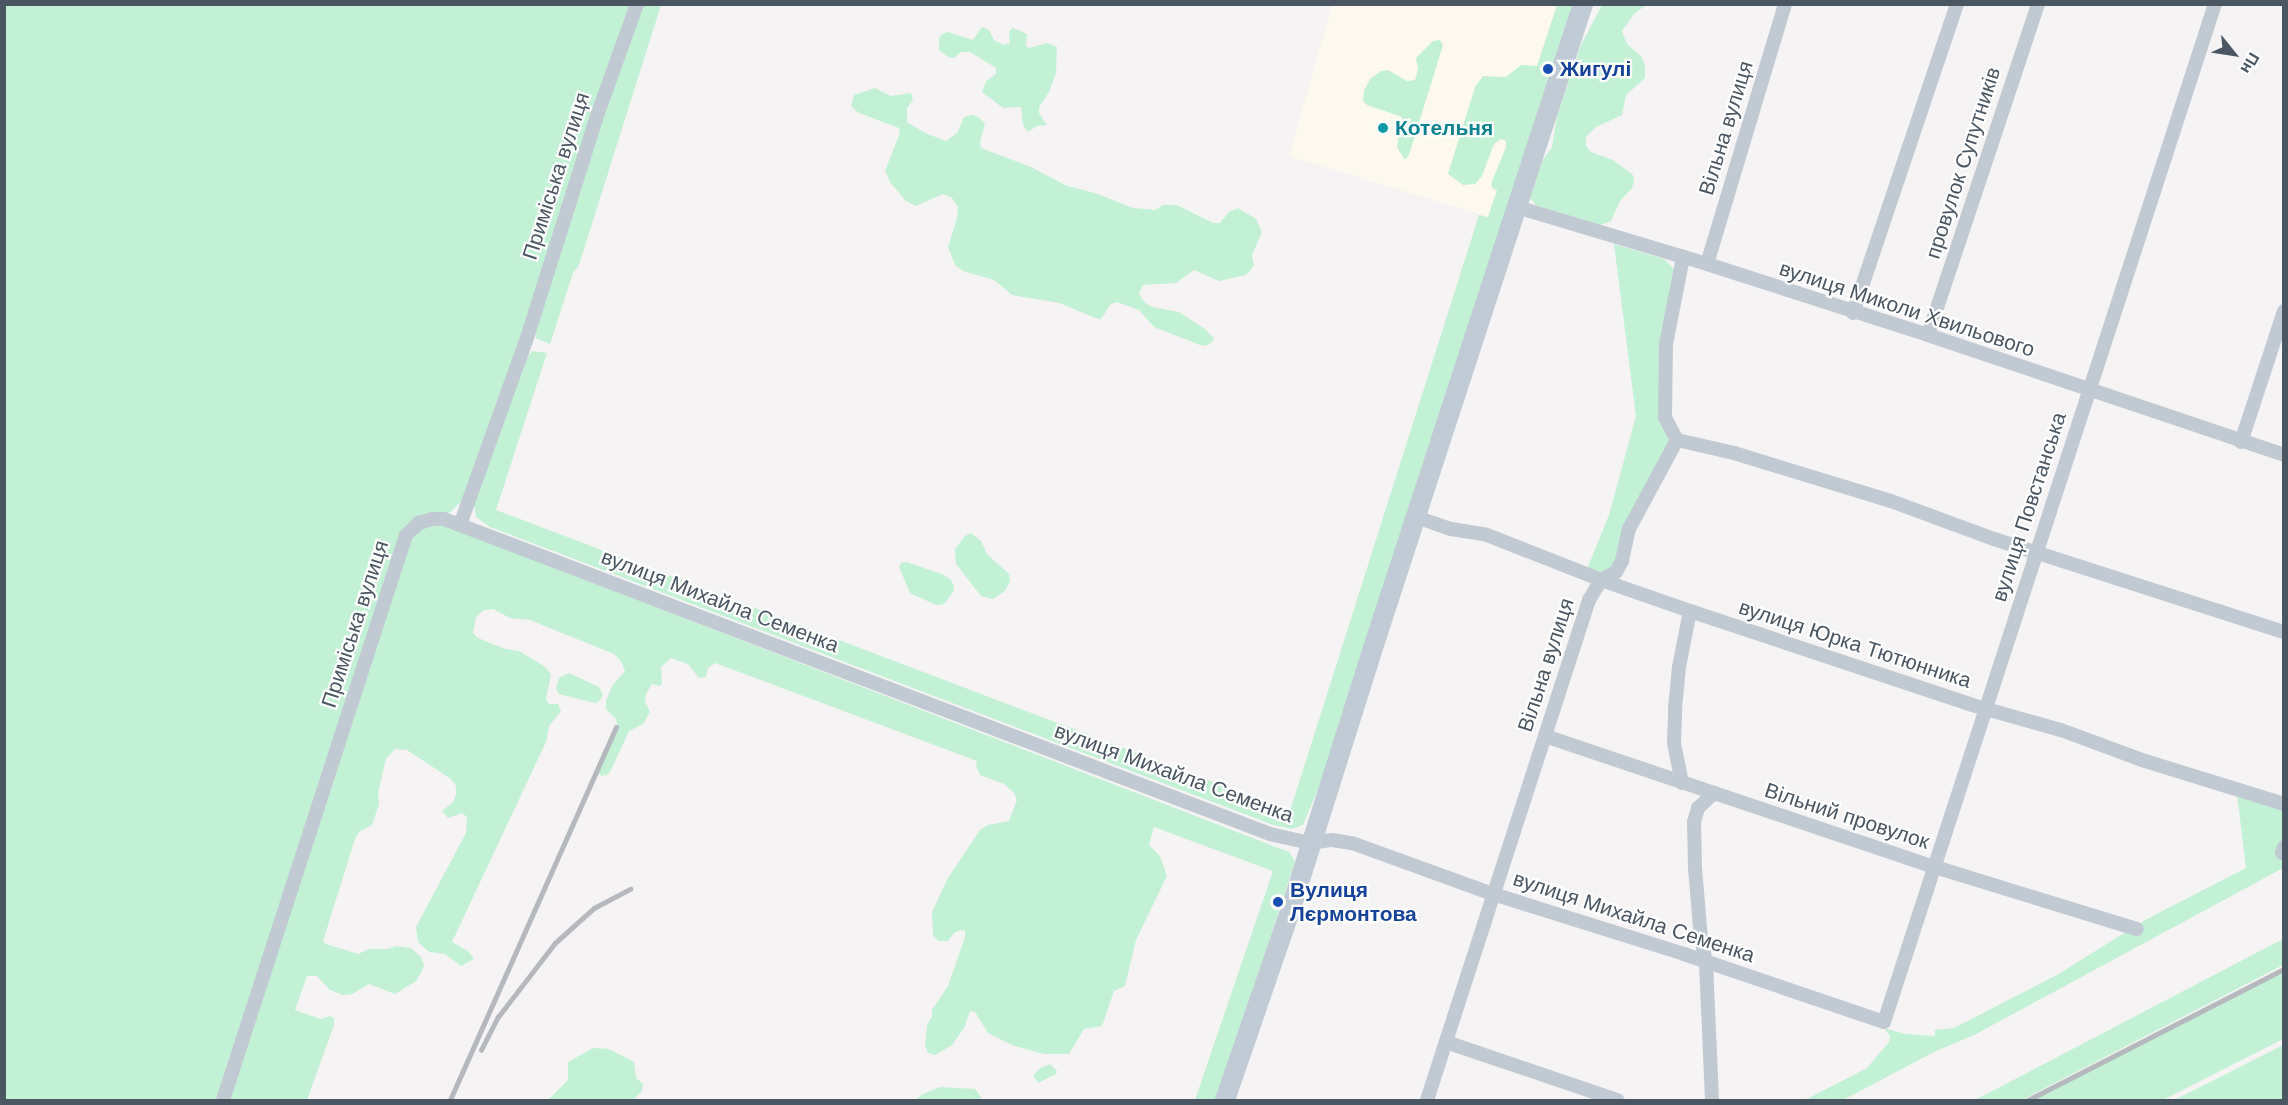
<!DOCTYPE html>
<html>
<head>
<meta charset="utf-8">
<style>
	body { margin:0 }
	#map { position:relative; width:2288px; height:1105px; overflow:hidden; background:#f5f3f3; font-family:Arial,sans-serif }
	div>[style] { position:absolute }
	[style*='--x'] { left:calc(var(--x)*1px); top:calc(var(--y)*1px); width:calc(var(--w)*1px); rotate:calc(var(--a)*1deg) }
	.commercial>* { inset:0; background:#fdf9ef }
	.green>* { inset:0; background:#c3f1d5 }
	.street>* { height:14px; margin:-7px; padding:0 7px; transform-origin:7px; border-radius:7px; background:#c1cad2 }
	.secondary>* { height:20px; margin:-10px; padding:0 10px; transform-origin:10px; border-radius:10px; background:#c1cbd6 }
	.rail>* { height:4.5px; margin:-2.25px; padding:0 2.25px; transform-origin:2.25px; border-radius:2.25px; background:#b5b8bd }
	.dots>* { width:16px; height:16px; translate:-50% -50%; box-sizing:border-box; border:3px solid #fff; border-radius:50% }
	span { translate:-50% -50%; white-space:nowrap; text-align:center; line-height:1.15; -webkit-text-stroke:4.5px #fff; paint-order:stroke }
	.transit-label { font-size:21px; color:#164399; font-weight:700 }
	.left { translate:0 -50%; text-align:left }
	.culture-label { font-size:21px; color:#0d838f; font-weight:700 }
	.street-label { font-size:21px; color:#4a5661 }
	.frame { position:absolute; inset:0; border:6px solid #4a5661; pointer-events:none }
	.north { position:absolute; left:2204px; top:24px; width:60px; height:60px; -webkit-text-stroke:4px #fff; paint-order:stroke; rotate:120deg; font-size:16px; font-weight:700; line-height:24px; text-align:center; color:#4a5661 }
	.north::after { content:''; display:block; margin:auto; width:21px; height:27px; background:#4a5661; clip-path:polygon(50% 0,100% 100%,50% 72%,0 100%) }
</style>
</head>
<body>
<div id="map">
	<div class="commercial">
		<div style="clip-path:polygon(1332px 5px,1557px 5px,1488px 217px,1289px 156px)"></div>
	</div>
	<div class="green">
		<div style="clip-path:polygon(5px 5px,632px 5px,520px 339px,464px 499px,448px 514px,413px 520px,216px 1100px,5px 1100px)"></div>
		<div style="clip-path:polygon(642px 5px,661px 5px,579px 265px,573px 273px,550px 344px,536px 338px,535px 333px,602px 115px)"></div>
		<div style="clip-path:polygon(1557px 5px,1574px 5px,1327px 768px,1303px 825px,1292px 829px,1273px 825px,490px 527px,476px 517px,474px 503px,525px 360px,532px 351px,547px 353px,496px 510px,1290px 811px,1479px 215px,1488px 217px,1497px 190px,1493px 189px,1491px 184px,1506px 147px,1506px 141px,1501px 139px,1494px 144px,1482px 176px,1475px 184px,1463px 185px,1448px 174px,1475px 87px,1483px 76px,1506px 77px,1521px 65px,1537px 66px)"></div>
		<div style="clip-path:polygon(1602px 5px,1646px 5px,1634px 14px,1622px 31px,1627px 44px,1641px 56px,1645px 65px,1645px 78px,1626px 95px,1622px 115px,1596px 127px,1586px 137px,1586px 146px,1591px 152px,1613px 160px,1633px 175px,1634px 181px,1632px 188px,1620px 201px,1611px 221px,1600px 225px,1536px 205px,1530px 198px,1543px 160px,1552px 147px,1557px 116px,1581px 45px)"></div>
		<div style="clip-path:polygon(982px 27px,989px 30px,994px 40px,1003px 45px,1010px 43px,1009px 31px,1013px 28px,1027px 34px,1026px 46px,1029px 48px,1047px 43px,1057px 47px,1056px 73px,1049px 92px,1039px 107px,1039px 113px,1047px 125px,1037px 126px,1028px 132px,1023px 125px,1021px 107px,1003px 108px,982px 92px,986px 81px,996px 74px,996px 68px,970px 52px,961px 52px,954px 58px,948px 57px,939px 50px,939px 38px,942px 34px,948px 32px,973px 40px)"></div>
		<div style="clip-path:polygon(1440px 40px,1443px 45px,1409px 155px,1405px 160px,1397px 147px,1402px 117px,1367px 105px,1363px 101px,1364px 91px,1370px 79px,1381px 71px,1388px 70px,1407px 81px,1415px 80px,1418px 69px,1416px 58px,1433px 41px)"></div>
		<div style="clip-path:polygon(875px 88px,891px 96px,911px 93px,913px 100px,907px 108px,907px 122px,925px 133px,946px 141px,957px 133px,964px 117px,973px 115px,980px 118px,985px 124px,980px 141px,981px 148px,1031px 167px,1067px 186px,1095px 193px,1133px 208px,1155px 210px,1163px 205px,1177px 205px,1213px 223px,1220px 223px,1229px 212px,1238px 208px,1256px 219px,1262px 232px,1252px 255px,1254px 266px,1246px 275px,1219px 281px,1194px 270px,1176px 283px,1143px 285px,1139px 294px,1145px 303px,1152px 307px,1179px 312px,1205px 329px,1214px 338px,1212px 342px,1206px 346px,1200px 345px,1154px 327px,1139px 310px,1117px 302px,1111px 304px,1101px 319px,1095px 318px,1060px 303px,1012px 295px,994px 280px,963px 271px,955px 265px,948px 247px,957px 218px,958px 207px,952px 198px,943px 194px,916px 206px,906px 201px,890px 182px,885px 171px,900px 133px,899px 128px,859px 113px,851px 106px,854px 95px)"></div>
		<div style="clip-path:polygon(1614px 244px,1664px 259px,1674px 269px,1670px 440px,1619px 559px,1612px 569px,1597px 573px,1587px 569px,1609px 515px,1636px 416px)"></div>
		<div style="clip-path:polygon(443px 525px,1289px 852px,1295px 861px,1218px 1100px,1195px 1100px,1273px 871px,1154px 827px,1149px 845px,1160px 856px,1167px 876px,1136px 940px,1125px 986px,1114px 991px,1102px 1026px,1084px 1029px,1069px 1054px,1044px 1054px,1012px 1045px,988px 1033px,975px 1012px,970px 1011px,964px 1028px,952px 1045px,935px 1055px,928px 1053px,925px 1045px,927px 1025px,932px 1016px,932px 1010px,948px 986px,965px 937px,965px 931px,961px 930px,954px 933px,948px 941px,938px 941px,933px 935px,932px 912px,948px 878px,980px 830px,988px 825px,1009px 821px,1017px 800px,1014px 793px,1004px 784px,980px 775px,976px 766px,977px 761px,715px 663px,708px 668px,706px 677px,699px 678px,688px 664px,671px 658px,661px 667px,662px 684px,660px 686px,652px 684px,646px 694px,645px 701px,650px 712px,643px 724px,629px 731px,610px 772px,607px 775px,601px 776px,598px 772px,618px 727px,616px 719px,606px 709px,606px 701px,612px 686px,625px 671px,621px 661px,614px 654px,530px 620px,510px 618px,493px 609px,484px 610px,476px 617px,473px 633px,478px 638px,505px 649px,519px 651px,544px 666px,551px 674px,546px 699px,549px 704px,558px 704px,561px 711px,549px 726px,546px 742px,452px 942px,468px 951px,474px 959px,461px 966px,445px 954px,429px 952px,418px 942px,416px 927px,466px 833px,467px 817px,462px 813px,448px 818px,442px 811px,453px 802px,456px 795px,456px 786px,451px 779px,407px 750px,395px 749px,386px 759px,378px 793px,379px 804px,372px 825px,359px 832px,355px 839px,323px 941px,326px 944px,358px 954px,369px 949px,388px 949px,396px 946px,411px 948px,421px 957px,424px 965px,422px 971px,416px 981px,395px 994px,369px 984px,352px 994px,343px 995px,330px 990px,317px 976px,307px 976px,295px 1010px,321px 1019px,330px 1016px,334px 1018px,334px 1025px,307px 1100px,229px 1100px,410px 540px,425px 526px)"></div>
		<div style="clip-path:polygon(971px 533px,981px 541px,987px 554px,1009px 574px,1010px 581px,1005px 591px,993px 599px,981px 596px,956px 564px,955px 549px,965px 536px)"></div>
		<div style="clip-path:polygon(907px 562px,944px 575px,951px 580px,954px 586px,953px 592px,944px 604px,936px 605px,910px 593px,899px 567px,901px 563px)"></div>
		<div style="clip-path:polygon(569px 673px,599px 687px,603px 695px,601px 699px,597px 703px,590px 702px,559px 694px,556px 688px,559px 678px)"></div>
		<div style="clip-path:polygon(2237px 794px,2283px 809px,2283px 838px,2280px 850px,2283px 849px,2283px 868px,1976px 1034px,1934px 1052px,1843px 1100px,1805px 1100px,1867px 1068px,1889px 1042px,1890px 1036px,1884px 1028px,1905px 1034px,1935px 1036px,1935px 1030px,1954px 1028px,2057px 975px,2145px 920px,2246px 868px)"></div>
		<div style="clip-path:polygon(2283px 939px,2283px 965px,2022px 1100px,1975px 1100px)"></div>
		<div style="clip-path:polygon(2283px 972px,2283px 1039px,2163px 1100px,2034px 1100px)"></div>
		<div style="clip-path:polygon(2283px 1045px,2283px 1100px,2174px 1100px,2228px 1073px)"></div>
		<div style="clip-path:polygon(593px 1048px,609px 1049px,634px 1062px,636px 1078px,643px 1084px,642px 1091px,633px 1100px,548px 1100px,568px 1080px,568px 1062px)"></div>
		<div style="clip-path:polygon(1050px 1064px,1057px 1071px,1056px 1074px,1038px 1083px,1033px 1075px,1040px 1068px)"></div>
		<div style="clip-path:polygon(940px 1087px,975px 1089px,981px 1097px,980px 1100px,916px 1100px,921px 1095px)"></div>
	</div>
	<div class="street">
		<div style="--x:1517;--y:207;--w:198;--a:16.7"></div>
		<div style="--x:1707;--y:264;--w:232;--a:17.8"></div>
		<div style="--x:1928;--y:335;--w:376;--a:18.6"></div>
		<div style="--x:1707;--y:264;--w:271;--a:-73.3"></div>
		<div style="--x:1853;--y:313;--w:326;--a:-71.4"></div>
		<div style="--x:1928;--y:335;--w:349;--a:-71.6"></div>
		<div style="--x:1677;--y:440;--w:58;--a:12.8"></div>
		<div style="--x:1734;--y:453;--w:164;--a:17"></div>
		<div style="--x:1891;--y:501;--w:110;--a:20.3"></div>
		<div style="--x:1994;--y:539;--w:305;--a:17.8"></div>
		<div style="--x:2241;--y:442;--w:138;--a:-71.8"></div>
		<div style="--x:1416;--y:517;--w:37;--a:19"></div>
		<div style="--x:1451;--y:529;--w:36;--a:9"></div>
		<div style="--x:1487;--y:535;--w:123;--a:21.5"></div>
		<div style="--x:1601;--y:580;--w:94;--a:19.2"></div>
		<div style="--x:1690;--y:611;--w:297;--a:18.4"></div>
		<div style="--x:1972;--y:705;--w:92;--a:15.7"></div>
		<div style="--x:2061;--y:730;--w:86;--a:20.3"></div>
		<div style="--x:2142;--y:760;--w:149;--a:17.2"></div>
		<div style="--x:460;--y:525;--w:195;--a:-70.3"></div>
		<div style="--x:526;--y:341;--w:239;--a:-72.5"></div>
		<div style="--x:598;--y:113;--w:116;--a:-70.3"></div>
		<div style="--x:1545;--y:736;--w:411;--a:18.6"></div>
		<div style="--x:1935;--y:867;--w:211;--a:17.1"></div>
		<div style="--x:1682;--y:783;--w:41;--a:-101.3"></div>
		<div style="--x:1674;--y:743;--w:35;--a:-88"></div>
		<div style="--x:1675;--y:708;--w:41;--a:-84.4"></div>
		<div style="--x:1679;--y:667;--w:57;--a:-78.9"></div>
		<div style="--x:2282;--y:853;--w:6;--a:-72"></div>
		<div style="--x:1446;--y:1042;--w:181;--a:18.7"></div>
		<div style="--x:223;--y:1100;--w:594;--a:-72.05"></div>
		<div style="--x:406;--y:535;--w:18;--a:-43"></div>
		<div style="--x:419;--y:523;--w:14;--a:-17"></div>
		<div style="--x:432;--y:519;--w:12;--a:0"></div>
		<div style="--x:444;--y:519;--w:17;--a:21"></div>
		<div style="--x:460;--y:525;--w:867;--a:20.88"></div>
		<div style="--x:1270;--y:834;--w:41;--a:12.7"></div>
		<div style="--x:1310;--y:843;--w:22;--a:-8"></div>
		<div style="--x:1332;--y:840;--w:20;--a:9"></div>
		<div style="--x:1352;--y:843;--w:150;--a:19.9"></div>
		<div style="--x:1493;--y:894;--w:200;--a:17.4"></div>
		<div style="--x:1684;--y:954;--w:211;--a:18.8"></div>
		<div style="--x:1884;--y:1022;--w:1070;--a:-71.99"></div>
		<div style="--x:1427;--y:1100;--w:526;--a:-72.05"></div>
		<div style="--x:1589;--y:600;--w:23;--a:-59"></div>
		<div style="--x:1601;--y:580;--w:17;--a:-28"></div>
		<div style="--x:1616;--y:572;--w:13;--a:-61"></div>
		<div style="--x:1622;--y:561;--w:33;--a:-78"></div>
		<div style="--x:1629;--y:529;--w:101;--a:-61.7"></div>
		<div style="--x:1677;--y:440;--w:26;--a:-118"></div>
		<div style="--x:1665;--y:417;--w:73;--a:-89.2"></div>
		<div style="--x:1666;--y:344;--w:89;--a:-78.9"></div>
		<div style="--x:1712;--y:1100;--w:138;--a:-92.5"></div>
		<div style="--x:1706;--y:962;--w:24;--a:-102"></div>
		<div style="--x:1701;--y:939;--w:72;--a:-94.8"></div>
		<div style="--x:1695;--y:867;--w:45;--a:-91.3"></div>
		<div style="--x:1694;--y:822;--w:15;--a:-74"></div>
		<div style="--x:1698;--y:808;--w:22;--a:-43"></div>
	</div>
	<div class="secondary">
		<div style="--x:1225;--y:1100;--w:206;--a:-71"></div>
		<div style="--x:1292;--y:905;--w:266;--a:-72.5"></div>
		<div style="--x:1372;--y:651;--w:681;--a:-71.94"></div>
	</div>
	<div class="rail">
		<div style="--x:481;--y:1050;--w:37;--a:-63"></div>
		<div style="--x:498;--y:1017;--w:93;--a:-52.4"></div>
		<div style="--x:555;--y:943;--w:52;--a:-41.9"></div>
		<div style="--x:594;--y:908;--w:41;--a:-27.8"></div>
		<div style="--x:450;--y:1100;--w:408;--a:-66"></div>
		<div style="--x:2028;--y:1100;--w:288;--a:-27.1"></div>
	</div>
	<div class="dots">
		<div style="left:1548px;top:69px;background:#1a4fb4"></div>
		<div style="left:1383px;top:128px;background:#0f9aa8"></div>
		<div style="left:1278px;top:902px;background:#1a4fb4"></div>
	</div>
	<div class="transit-label">
		<span class="left" style="left:1560px;top:69px">Жигулі</span>
		<span class="left" style="left:1290px;top:902px">Вулиця<br>Лєрмонтова</span>
	</div>
	<div class="culture-label">
		<span class="left" style="left:1395px;top:128px">Котельня</span>
	</div>
	<div class="street-label">
		<span style="left:1726px;top:128px;rotate:-73deg">Вільна вулиця</span>
		<span style="left:1963px;top:163px;rotate:-72deg">провулок Супутників</span>
		<span style="left:556px;top:176px;rotate:-72deg">Приміська вулиця</span>
		<span style="left:1907px;top:309px;rotate:18deg">вулиця Миколи Хвильового</span>
		<span style="left:2029px;top:507px;rotate:-72deg">вулиця Повстанська</span>
		<span style="left:720px;top:601px;rotate:21deg">вулиця Михайла Семенка</span>
		<span style="left:355px;top:624px;rotate:-72deg">Приміська вулиця</span>
		<span style="left:1855px;top:644px;rotate:18deg">вулиця Юрка Тютюнника</span>
		<span style="left:1546px;top:665px;rotate:-72deg">Вільна вулиця</span>
		<span style="left:1174px;top:773px;rotate:20deg">вулиця Михайла Семенка</span>
		<span style="left:1847px;top:816px;rotate:18deg">Вільний провулок</span>
		<span style="left:1634px;top:917px;rotate:18deg">вулиця Михайла Семенка</span>
	</div>
	<div class="frame"></div>
	<div class="north">Пн</div>
</div>
</body>
</html>
